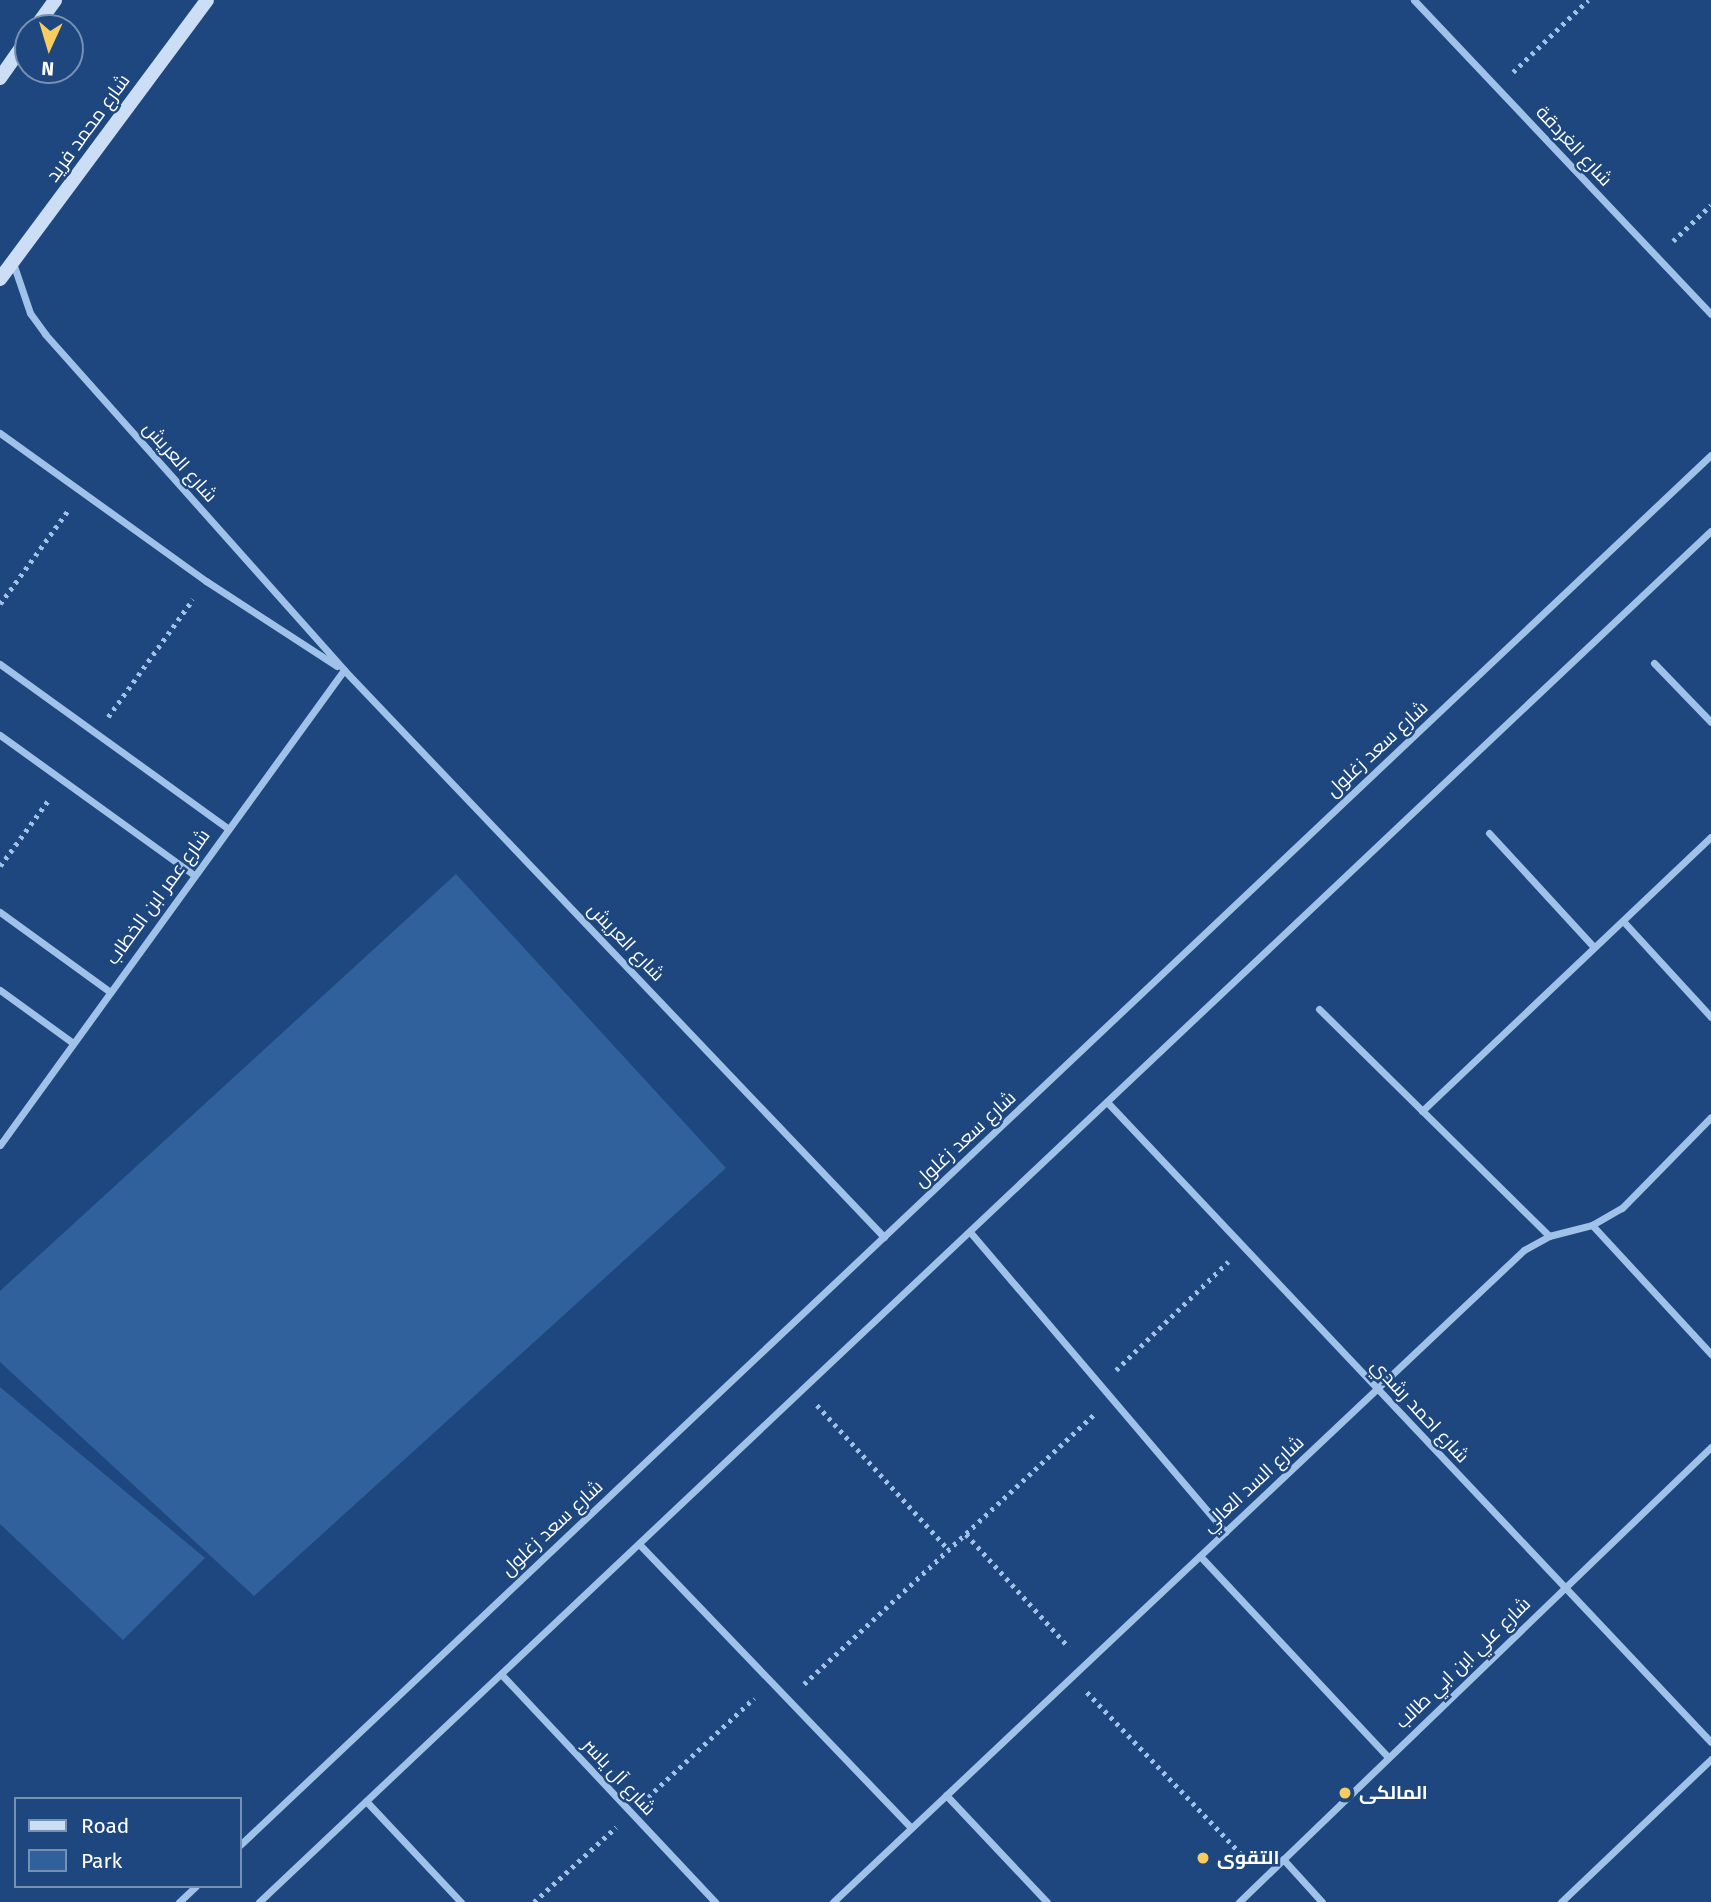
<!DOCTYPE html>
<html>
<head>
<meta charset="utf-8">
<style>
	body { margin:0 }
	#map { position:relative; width:1711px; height:1902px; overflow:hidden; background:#1d477e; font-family:"Fira Sans",Cairo,sans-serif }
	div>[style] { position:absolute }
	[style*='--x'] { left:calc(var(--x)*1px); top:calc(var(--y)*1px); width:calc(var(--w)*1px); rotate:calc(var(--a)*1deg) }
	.green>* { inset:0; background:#30619d }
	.path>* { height:4.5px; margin-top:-2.25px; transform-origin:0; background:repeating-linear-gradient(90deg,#a0c1e8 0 3.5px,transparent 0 8.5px) }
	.street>* { height:7px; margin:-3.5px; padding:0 3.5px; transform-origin:3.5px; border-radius:3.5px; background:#a0c1e8 }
	.secondary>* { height:14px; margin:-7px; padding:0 7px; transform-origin:7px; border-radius:7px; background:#cbdef6 }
	.dots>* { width:19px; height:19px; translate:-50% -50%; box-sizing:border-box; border:4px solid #1d477e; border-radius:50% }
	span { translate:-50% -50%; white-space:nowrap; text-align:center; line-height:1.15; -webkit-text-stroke:5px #1d477e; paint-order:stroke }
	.street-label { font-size:19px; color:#fff }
	.poi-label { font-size:19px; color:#fff; font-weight:700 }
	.left { translate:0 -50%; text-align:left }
	.legend { position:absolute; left:14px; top:1797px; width:228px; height:91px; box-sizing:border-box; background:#1d477e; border:2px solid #7791b2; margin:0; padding:9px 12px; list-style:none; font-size:21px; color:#fff }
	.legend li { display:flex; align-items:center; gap:14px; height:35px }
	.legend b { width:35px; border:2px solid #7791b2 }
	.north { position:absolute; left:14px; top:14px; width:70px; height:70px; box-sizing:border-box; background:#1d477e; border:2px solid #7791b2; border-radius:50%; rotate:184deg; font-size:19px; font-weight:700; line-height:28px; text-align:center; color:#fff }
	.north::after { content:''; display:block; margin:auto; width:24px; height:32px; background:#f8cc5f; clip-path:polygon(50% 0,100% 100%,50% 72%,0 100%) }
</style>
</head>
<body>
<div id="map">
	<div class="green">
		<div style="clip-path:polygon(456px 874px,726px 1168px,254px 1596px,0 1362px,0 1291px)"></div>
		<div style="clip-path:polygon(0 1387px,205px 1558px,123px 1640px,0 1524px)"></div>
	</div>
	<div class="path">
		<div style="--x:1513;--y:72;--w:104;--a:-43.8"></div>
		<div style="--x:1673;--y:241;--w:52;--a:-43.5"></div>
		<div style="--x:0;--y:604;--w:117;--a:-54"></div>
		<div style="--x:108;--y:717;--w:145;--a:-54.2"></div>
		<div style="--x:0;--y:866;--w:84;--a:-53.7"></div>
		<div style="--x:1116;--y:1370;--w:156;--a:-44"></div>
		<div style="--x:817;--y:1405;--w:196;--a:47.7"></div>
		<div style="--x:966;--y:1534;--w:153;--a:47.7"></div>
		<div style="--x:804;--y:1684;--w:397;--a:-42.9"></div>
		<div style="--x:1087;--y:1692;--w:233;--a:46.4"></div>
		<div style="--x:648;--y:1797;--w:145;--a:-43"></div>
		<div style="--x:534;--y:1902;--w:111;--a:-42.4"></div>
	</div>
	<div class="street">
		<div style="--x:1414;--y:0;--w:432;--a:46.6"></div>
		<div style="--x:13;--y:263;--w:53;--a:71.2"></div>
		<div style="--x:30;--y:313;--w:26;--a:54"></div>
		<div style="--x:45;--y:334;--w:450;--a:48.3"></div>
		<div style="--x:344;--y:670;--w:783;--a:46.4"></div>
		<div style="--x:0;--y:433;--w:254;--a:35.7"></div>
		<div style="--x:206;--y:581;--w:156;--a:33"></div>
		<div style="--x:1654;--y:663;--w:82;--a:46"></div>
		<div style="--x:0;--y:664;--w:280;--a:35.8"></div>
		<div style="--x:0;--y:735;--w:238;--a:35.8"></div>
		<div style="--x:1489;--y:833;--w:155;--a:47.4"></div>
		<div style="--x:0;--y:912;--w:136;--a:36"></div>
		<div style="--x:1623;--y:921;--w:130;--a:47.5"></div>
		<div style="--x:0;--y:990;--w:90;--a:36"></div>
		<div style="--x:1319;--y:1009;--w:323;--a:44.6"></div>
		<div style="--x:1107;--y:1102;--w:880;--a:46.66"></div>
		<div style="--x:1422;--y:1111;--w:398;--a:-43.5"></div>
		<div style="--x:0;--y:1145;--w:586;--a:-54.09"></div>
		<div style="--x:1592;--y:1225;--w:176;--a:47.3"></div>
		<div style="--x:970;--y:1232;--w:394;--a:49.6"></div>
		<div style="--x:639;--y:1544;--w:393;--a:46.2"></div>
		<div style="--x:1200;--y:1556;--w:275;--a:46.9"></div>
		<div style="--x:501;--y:1674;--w:313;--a:46.8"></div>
		<div style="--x:946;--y:1795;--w:147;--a:46.7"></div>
		<div style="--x:366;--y:1801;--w:139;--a:46.8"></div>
		<div style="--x:240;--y:1845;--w:2024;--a:-43.38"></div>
		<div style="--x:1283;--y:1859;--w:58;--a:47.8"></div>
		<div style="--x:179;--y:1902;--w:23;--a:-43"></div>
		<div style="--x:259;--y:1902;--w:1997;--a:-43.36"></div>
		<div style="--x:833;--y:1902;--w:950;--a:-43.34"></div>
		<div style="--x:1524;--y:1250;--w:29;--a:-29"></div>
		<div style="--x:1549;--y:1236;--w:44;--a:-14.3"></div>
		<div style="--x:1592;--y:1225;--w:34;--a:-30"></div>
		<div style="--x:1622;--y:1208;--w:127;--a:-45.6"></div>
		<div style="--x:1239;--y:1902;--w:656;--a:-43.95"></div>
		<div style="--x:1561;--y:1902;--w:207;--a:-43.6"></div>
	</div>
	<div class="secondary">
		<div style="--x:35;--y:28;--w:34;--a:-54"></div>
		<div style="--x:0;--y:78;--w:49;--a:-55"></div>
		<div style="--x:0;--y:279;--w:347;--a:-53.4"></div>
	</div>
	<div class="dots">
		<div style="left:1345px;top:1793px;background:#f8cc5f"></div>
		<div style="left:1203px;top:1858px;background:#f8cc5f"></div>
	</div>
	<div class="street-label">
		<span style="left:88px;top:128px;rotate:-54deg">شارع محمد فريد</span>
		<span style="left:1574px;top:146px;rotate:47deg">شارع الغردقة</span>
		<span style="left:180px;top:462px;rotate:48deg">شارع العريش</span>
		<span style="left:1377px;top:749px;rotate:-43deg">شارع سعد زغلول</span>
		<span style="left:158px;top:897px;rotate:-54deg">شارع عمر ابن الخطاب</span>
		<span style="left:626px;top:942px;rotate:46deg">شارع العريش</span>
		<span style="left:965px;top:1139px;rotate:-43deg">شارع سعد زغلول</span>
		<span style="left:1420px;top:1411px;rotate:47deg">شارع احمد رشدي</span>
		<span style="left:1253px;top:1484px;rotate:-43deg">شارع السد العالي</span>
		<span style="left:552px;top:1528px;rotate:-43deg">شارع سعد زغلول</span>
		<span style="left:1463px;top:1663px;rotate:-44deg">شارع علي ابن ابي طالب</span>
		<span style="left:619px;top:1777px;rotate:47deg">شارع آل ياسر</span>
	</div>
	<div class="poi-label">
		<span class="left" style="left:1359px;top:1793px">المالكى</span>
		<span class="left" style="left:1217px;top:1858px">التقوى</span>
	</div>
	<ul class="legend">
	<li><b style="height:9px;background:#cbdef6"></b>Road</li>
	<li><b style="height:19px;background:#30619d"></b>Park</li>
	</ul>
	<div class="north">N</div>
</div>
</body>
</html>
